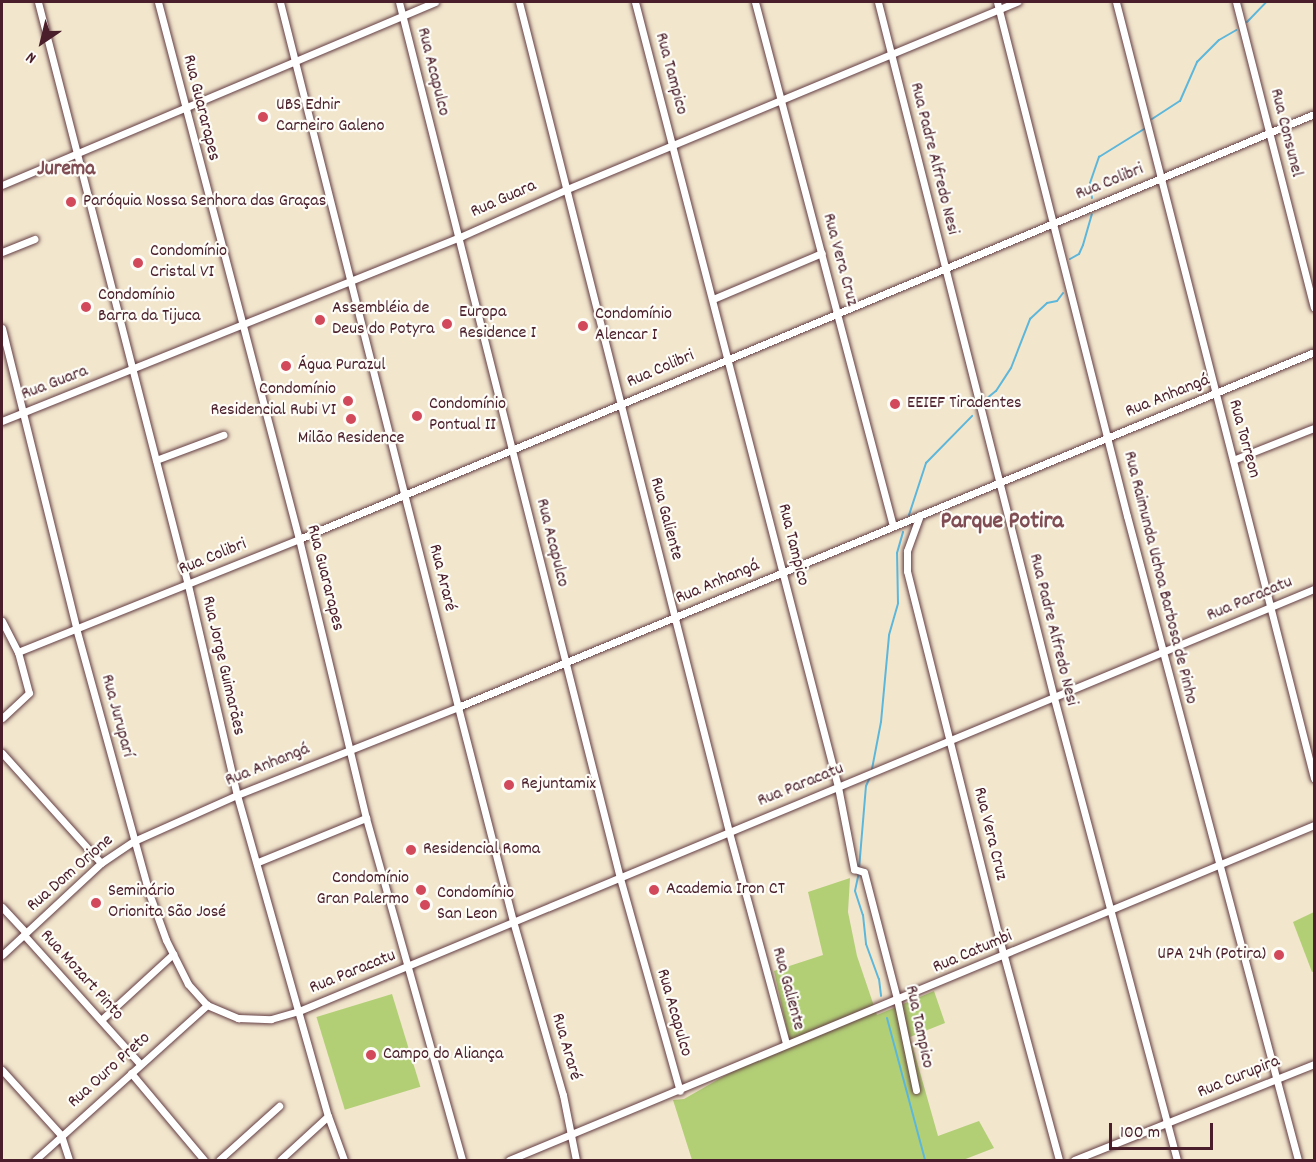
<!DOCTYPE html>
<html>
<head>
<meta charset="utf-8">
<style>
	body { margin:0 }
	#map { position:relative; width:1316px; height:1162px; overflow:hidden; background:#f2e6cd; font-family:Dekko,sans-serif }
	div>[style] { position:absolute }
	[style*='--x'] { left:calc(var(--x)*1px); top:calc(var(--y)*1px); width:calc(var(--w)*1px); rotate:calc(var(--a)*1deg) }
	.green>* { inset:0; background:#b2cf76; transform-origin:0 0 }
	.stream>* { height:2px; margin:-1px; padding:0 1px; transform-origin:1px; border-radius:1px; background:#5db7db }
	.roads { filter:drop-shadow(0 0 2px #633d43) drop-shadow(0 0 2px #633d43) }
	.minor>* { height:7px; margin:-3.5px; padding:0 3.5px; transform-origin:3.5px; border-radius:3.5px; background:#fff }
	.dots>* { width:16px; height:16px; translate:-50% -50%; box-sizing:border-box; border:3px solid #fdfcf7; border-radius:50% }
	span { translate:-50% -50%; white-space:nowrap; text-align:center; line-height:1.15; -webkit-text-stroke:4.5px #fdfcf7; paint-order:stroke }
	.street-label { font-size:18px; color:#4a1f2b }
	.poi-label { font-size:18px; color:#4a1f2b }
	.left { translate:0 -50%; text-align:left }
	.right { translate:-100% -50%; text-align:right }
	.quarter-label { font-size:21px; color:#7f4d53; font-weight:700 }
	.district-label { font-size:24px; color:#7f4d53; font-weight:700 }
	.frame { position:absolute; inset:0; border:3px solid #4a1f2b; pointer-events:none }
	.north { position:absolute; left:12px; top:12px; width:60px; height:60px; -webkit-text-stroke:4px #fdfcf7; paint-order:stroke; rotate:215deg; font-size:16px; font-weight:700; line-height:24px; text-align:center; color:#4a1f2b }
	.north::after { content:''; display:block; margin:auto; width:21px; height:27px; background:#4a1f2b; clip-path:polygon(50% 0,100% 100%,50% 72%,0 100%) }
	.scale { position:absolute; left:1109px; top:1123px; width:104px; height:27px; box-sizing:border-box; border:3px solid #4a1f2b; border-top:0; padding-left:8px; font-size:18px; line-height:21px; white-space:nowrap; color:#4a1f2b; -webkit-text-stroke:4px #fdfcf7; paint-order:stroke }
</style>
</head>
<body>
<div id="map">
	<div class="green">
		<div style="clip-path:polygon(850px 878px,848px 912px,857px 956px,877px 1015px,934px 991px,945px 1023px,910px 1037px,938px 1136px,979px 1121px,994px 1148px,963px 1160px,692px 1160px,673px 1100px,684px 1099px,789px 1039px,774px 971px,823px 955px,808px 892px)"></div>
		<div style="clip-path:polygon(1314px 912px,1314px 971px,1312px 972px,1293px 922px)"></div>
		<div style="left:392px;top:994px;width:97px;height:79px;rotate:73deg"></div>
	</div>
	<div class="stream">
		<div style="--x:1247;--y:22;--w:28;--a:-46"></div>
		<div style="--x:1152;--y:119;--w:33;--a:-33"></div>
		<div style="--x:1180;--y:101;--w:43;--a:-66.4"></div>
		<div style="--x:1197;--y:62;--w:31;--a:-45"></div>
		<div style="--x:1219;--y:40;--w:20;--a:-30"></div>
		<div style="--x:1092;--y:198;--w:15;--a:-98"></div>
		<div style="--x:1090;--y:183;--w:28;--a:-71"></div>
		<div style="--x:1099;--y:157;--w:53;--a:-31.9"></div>
		<div style="--x:1070;--y:259;--w:10;--a:-29"></div>
		<div style="--x:1079;--y:254;--w:10;--a:-66"></div>
		<div style="--x:1083;--y:245;--w:32;--a:-74"></div>
		<div style="--x:986;--y:399;--w:13;--a:-39"></div>
		<div style="--x:996;--y:391;--w:27;--a:-57"></div>
		<div style="--x:1011;--y:368;--w:53;--a:-68.8"></div>
		<div style="--x:1030;--y:319;--w:23;--a:-43"></div>
		<div style="--x:1047;--y:303;--w:10;--a:-11"></div>
		<div style="--x:1057;--y:301;--w:10;--a:-53"></div>
		<div style="--x:909;--y:515;--w:55;--a:-71.9"></div>
		<div style="--x:926;--y:463;--w:66;--a:-45.6"></div>
		<div style="--x:872;--y:769;--w:48;--a:-79.2"></div>
		<div style="--x:881;--y:722;--w:87;--a:-84.7"></div>
		<div style="--x:889;--y:635;--w:33;--a:-74"></div>
		<div style="--x:898;--y:603;--w:50;--a:-91.1"></div>
		<div style="--x:897;--y:553;--w:22;--a:-74"></div>
		<div style="--x:859;--y:869;--w:83;--a:-85.2"></div>
		<div style="--x:866;--y:786;--w:12;--a:-66"></div>
		<div style="--x:859;--y:872;--w:19;--a:102"></div>
		<div style="--x:855;--y:891;--w:25;--a:72"></div>
		<div style="--x:863;--y:915;--w:29;--a:84"></div>
		<div style="--x:866;--y:944;--w:37;--a:70"></div>
		<div style="--x:879;--y:979;--w:17;--a:83"></div>
		<div style="--x:887;--y:1018;--w:147;--a:75"></div>
	</div>
	<div class="roads">
		<div class="minor">
			<div style="--x:38;--y:2;--w:602;--a:75.57"></div>
			<div style="--x:188;--y:585;--w:216;--a:76.9"></div>
			<div style="--x:237;--y:795;--w:334;--a:74.2"></div>
			<div style="--x:328;--y:1116;--w:47;--a:70"></div>
			<div style="--x:158;--y:2;--w:555;--a:75.29"></div>
			<div style="--x:299;--y:539;--w:287;--a:76.5"></div>
			<div style="--x:366;--y:818;--w:355;--a:74.3"></div>
			<div style="--x:280;--y:2;--w:727;--a:75.83"></div>
			<div style="--x:458;--y:707;--w:221;--a:75.6"></div>
			<div style="--x:513;--y:921;--w:181;--a:74"></div>
			<div style="--x:563;--y:1095;--w:66;--a:78.7"></div>
			<div style="--x:399;--y:2;--w:903;--a:75.84"></div>
			<div style="--x:620;--y:878;--w:221;--a:74.3"></div>
			<div style="--x:519;--y:2;--w:856;--a:75.8"></div>
			<div style="--x:729;--y:832;--w:219;--a:74.9"></div>
			<div style="--x:635;--y:2;--w:811;--a:75.5"></div>
			<div style="--x:838;--y:787;--w:84;--a:79"></div>
			<div style="--x:854;--y:869;--w:10;--a:17"></div>
			<div style="--x:864;--y:872;--w:131;--a:75.4"></div>
			<div style="--x:897;--y:999;--w:93;--a:78.2"></div>
			<div style="--x:755;--y:2;--w:542;--a:75.25"></div>
			<div style="--x:878;--y:2;--w:718;--a:75.81"></div>
			<div style="--x:1054;--y:698;--w:478;--a:75.1"></div>
			<div style="--x:997;--y:2;--w:530;--a:75.81"></div>
			<div style="--x:1127;--y:516;--w:666;--a:75.13"></div>
			<div style="--x:1116;--y:2;--w:801;--a:75.69"></div>
			<div style="--x:1236;--y:2;--w:315;--a:75.7"></div>
			<div style="--x:2;--y:185;--w:470;--a:-22.9"></div>
			<div style="--x:2;--y:252;--w:35;--a:-22"></div>
			<div style="--x:713;--y:299;--w:118;--a:-22.9"></div>
			<div style="--x:2;--y:328;--w:309;--a:76.1"></div>
			<div style="--x:76;--y:628;--w:275;--a:74.6"></div>
			<div style="--x:149;--y:893;--w:50;--a:70.1"></div>
			<div style="--x:166;--y:940;--w:49;--a:63.4"></div>
			<div style="--x:188;--y:984;--w:28;--a:48"></div>
			<div style="--x:207;--y:1005;--w:34;--a:23"></div>
			<div style="--x:238;--y:1018;--w:33;--a:2"></div>
			<div style="--x:271;--y:1019;--w:29;--a:-16"></div>
			<div style="--x:299;--y:1011;--w:1099;--a:-22.58"></div>
			<div style="--x:2;--y:421;--w:494;--a:-21.9"></div>
			<div style="--x:460;--y:237;--w:115;--a:-24.1"></div>
			<div style="--x:565;--y:190;--w:490;--a:-22.6"></div>
			<div style="--x:156;--y:460;--w:72;--a:-20.5"></div>
			<div style="--x:1233;--y:460;--w:87;--a:-21.6"></div>
			<div style="--x:920;--y:515;--w:38;--a:110"></div>
			<div style="--x:907;--y:551;--w:20;--a:90"></div>
			<div style="--x:907;--y:571;--w:397;--a:75.9"></div>
			<div style="--x:1004;--y:956;--w:211;--a:74.9"></div>
			<div style="--x:2;--y:621;--w:35;--a:63"></div>
			<div style="--x:18;--y:652;--w:42;--a:75"></div>
			<div style="--x:29;--y:693;--w:37;--a:137"></div>
			<div style="--x:18;--y:652;--w:303;--a:-21.9"></div>
			<div style="--x:299;--y:539;--w:1100;--a:-22.72"></div>
			<div style="--x:2;--y:753;--w:148;--a:48"></div>
			<div style="--x:258;--y:862;--w:117;--a:-22.2"></div>
			<div style="--x:2;--y:907;--w:35;--a:47"></div>
			<div style="--x:24;--y:935;--w:173;--a:48"></div>
			<div style="--x:2;--y:955;--w:135;--a:-42.9"></div>
			<div style="--x:101;--y:863;--w:40;--a:-34"></div>
			<div style="--x:134;--y:841;--w:113;--a:-24.1"></div>
			<div style="--x:237;--y:795;--w:238;--a:-21.7"></div>
			<div style="--x:458;--y:707;--w:927;--a:-22.52"></div>
			<div style="--x:101;--y:1020;--w:98;--a:-42.5"></div>
			<div style="--x:2;--y:1070;--w:88;--a:47.8"></div>
			<div style="--x:61;--y:1135;--w:26;--a:72"></div>
			<div style="--x:131;--y:1073;--w:114;--a:50"></div>
			<div style="--x:35;--y:1160;--w:232;--a:-42"></div>
			<div style="--x:219;--y:1160;--w:81;--a:-42"></div>
			<div style="--x:280;--y:1160;--w:65;--a:-42.5"></div>
			<div style="--x:509;--y:1160;--w:872;--a:-22.59"></div>
			<div style="--x:1074;--y:1160;--w:258;--a:-21.8"></div>
		</div>
	</div>
	<div class="dots">
		<div style="left:263px;top:117px;background:#d1495b"></div>
		<div style="left:71px;top:202px;background:#d1495b"></div>
		<div style="left:138px;top:263px;background:#d1495b"></div>
		<div style="left:86px;top:307px;background:#d1495b"></div>
		<div style="left:320px;top:320px;background:#d1495b"></div>
		<div style="left:447px;top:324px;background:#d1495b"></div>
		<div style="left:583px;top:326px;background:#d1495b"></div>
		<div style="left:286px;top:366px;background:#d1495b"></div>
		<div style="left:348px;top:401px;background:#d1495b"></div>
		<div style="left:895px;top:404px;background:#d1495b"></div>
		<div style="left:417px;top:416px;background:#d1495b"></div>
		<div style="left:351px;top:419px;background:#d1495b"></div>
		<div style="left:509px;top:785px;background:#d1495b"></div>
		<div style="left:411px;top:850px;background:#d1495b"></div>
		<div style="left:421px;top:890px;background:#d1495b"></div>
		<div style="left:654px;top:890px;background:#d1495b"></div>
		<div style="left:96px;top:903px;background:#d1495b"></div>
		<div style="left:425px;top:905px;background:#d1495b"></div>
		<div style="left:1279px;top:955px;background:#d1495b"></div>
		<div style="left:371px;top:1055px;background:#d1495b"></div>
	</div>
	<div class="street-label">
		<span style="left:432px;top:72px;rotate:76deg">Rua Acapulco</span>
		<span style="left:670px;top:74px;rotate:75deg">Rua Tampico</span>
		<span style="left:200px;top:108px;rotate:76deg">Rua Guararapes</span>
		<span style="left:1285px;top:133px;rotate:76deg">Rua Consunel</span>
		<span style="left:933px;top:159px;rotate:76deg">Rua Padre Alfredo Nesi</span>
		<span style="left:1110px;top:183px;rotate:-22deg">Rua Colibri</span>
		<span style="left:504px;top:200px;rotate:-24deg">Rua Guara</span>
		<span style="left:839px;top:260px;rotate:75deg">Rua Vera Cruz</span>
		<span style="left:661px;top:370px;rotate:-23deg">Rua Colibri</span>
		<span style="left:55px;top:384px;rotate:-21deg">Rua Guara</span>
		<span style="left:1168px;top:397px;rotate:-22deg">Rua Anhangá</span>
		<span style="left:1243px;top:439px;rotate:75deg">Rua Torreon</span>
		<span style="left:665px;top:519px;rotate:75deg">Rua Galiente</span>
		<span style="left:551px;top:543px;rotate:76deg">Rua Acapulco</span>
		<span style="left:792px;top:545px;rotate:76deg">Rua Tampico</span>
		<span style="left:213px;top:558px;rotate:-22deg">Rua Colibri</span>
		<span style="left:324px;top:578px;rotate:76deg">Rua Guararapes</span>
		<span style="left:441px;top:578px;rotate:76deg">Rua Araré</span>
		<span style="left:1159px;top:578px;rotate:76deg">Rua Raimunda Uchoa Barbosa de Pinho</span>
		<span style="left:718px;top:583px;rotate:-23deg">Rua Anhangá</span>
		<span style="left:1250px;top:600px;rotate:-23deg">Rua Paracatu</span>
		<span style="left:1052px;top:630px;rotate:76deg">Rua Padre Alfredo Nesi</span>
		<span style="left:222px;top:666px;rotate:77deg">Rua Jorge Guimarães</span>
		<span style="left:116px;top:716px;rotate:75deg">Rua Juruparí</span>
		<span style="left:268px;top:766px;rotate:-22deg">Rua Anhangá</span>
		<span style="left:801px;top:786px;rotate:-22deg">Rua Paracatu</span>
		<span style="left:989px;top:834px;rotate:76deg">Rua Vera Cruz</span>
		<span style="left:71px;top:874px;rotate:-41deg">Rua Dom Orione</span>
		<span style="left:973px;top:953px;rotate:-23deg">Rua Catumbi</span>
		<span style="left:353px;top:973px;rotate:-22deg">Rua Paracatu</span>
		<span style="left:81px;top:976px;rotate:48deg">Rua Mozart Pinto</span>
		<span style="left:787px;top:989px;rotate:75deg">Rua Galiente</span>
		<span style="left:673px;top:1013px;rotate:74deg">Rua Acapulco</span>
		<span style="left:918px;top:1027px;rotate:78deg">Rua Tampico</span>
		<span style="left:565px;top:1047px;rotate:74deg">Rua Araré</span>
		<span style="left:110px;top:1071px;rotate:-42deg">Rua Ouro Preto</span>
		<span style="left:1239px;top:1078px;rotate:-22deg">Rua Curupira</span>
	</div>
	<div class="poi-label">
		<span class="left" style="left:276px;top:117px">UBS Ednir<br>Carneiro Galeno</span>
		<span class="left" style="left:83px;top:202px">Paróquia Nossa Senhora das Graças</span>
		<span class="left" style="left:150px;top:263px">Condomínio<br>Cristal VI</span>
		<span class="left" style="left:98px;top:307px">Condomínio<br>Barra da Tijuca</span>
		<span class="left" style="left:332px;top:320px">Assembléia de<br>Deus do Potyra</span>
		<span class="left" style="left:459px;top:324px">Europa<br>Residence I</span>
		<span class="left" style="left:595px;top:326px">Condomínio<br>Alencar I</span>
		<span class="left" style="left:298px;top:366px">Água Purazul</span>
		<span class="right" style="left:336px;top:401px">Condomínio<br>Residencial Rubi VI</span>
		<span class="left" style="left:907px;top:404px">EEIEF Tiradentes</span>
		<span class="left" style="left:429px;top:416px">Condomínio<br>Pontual II</span>
		<span style="left:351px;top:439px">Milão Residence</span>
		<span class="left" style="left:521px;top:785px">Rejuntamix</span>
		<span class="left" style="left:423px;top:850px">Residencial Roma</span>
		<span class="right" style="left:409px;top:890px">Condomínio<br>Gran Palermo</span>
		<span class="left" style="left:666px;top:890px">Academia Iron CT</span>
		<span class="left" style="left:108px;top:903px">Seminário<br>Orionita São José</span>
		<span class="left" style="left:437px;top:905px">Condomínio<br>San Leon</span>
		<span class="right" style="left:1266px;top:955px">UPA 24h (Potira)</span>
		<span class="left" style="left:383px;top:1055px">Campo do Aliança</span>
	</div>
	<div class="quarter-label">
		<span style="left:66px;top:170px">Jurema</span>
	</div>
	<div class="district-label">
		<span style="left:1002px;top:523px">Parque Potira</span>
	</div>
	<div class="frame"></div>
	<div class="north">N</div>
	<div class="scale">100 m</div>
</div>
</body>
</html>
